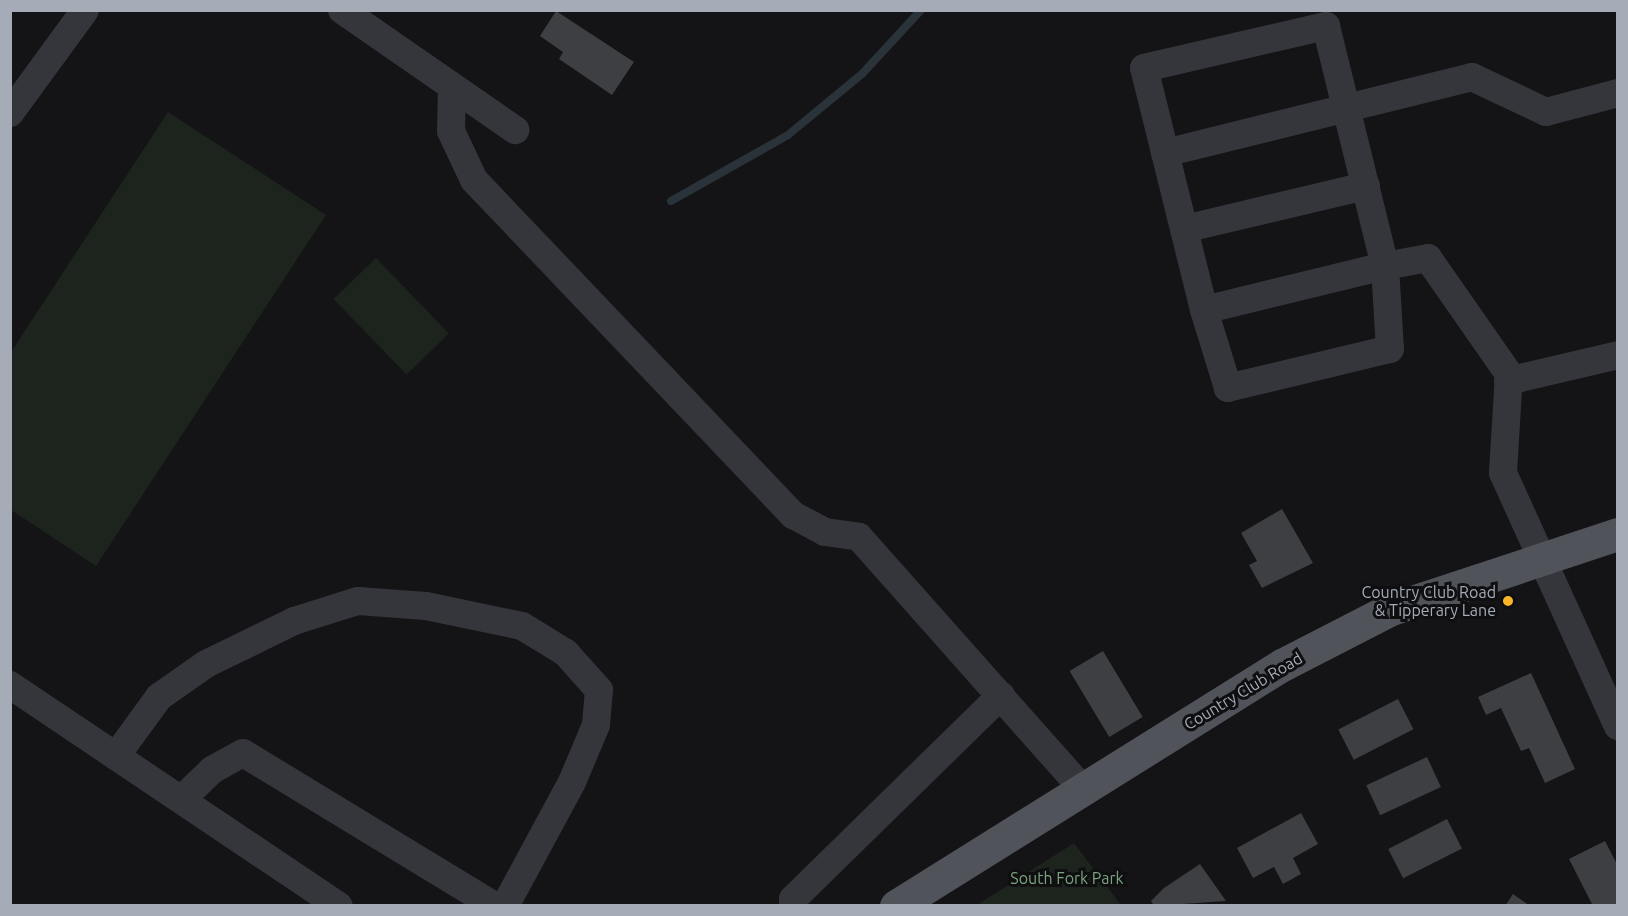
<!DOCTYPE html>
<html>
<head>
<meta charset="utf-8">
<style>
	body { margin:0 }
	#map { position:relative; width:1628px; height:916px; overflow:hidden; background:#141416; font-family:Ubuntu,sans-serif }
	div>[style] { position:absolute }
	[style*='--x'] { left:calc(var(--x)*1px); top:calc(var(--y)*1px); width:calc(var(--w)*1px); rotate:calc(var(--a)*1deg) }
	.green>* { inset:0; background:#1c241d; transform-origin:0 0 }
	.stream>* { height:8px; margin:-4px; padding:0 4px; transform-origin:4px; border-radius:4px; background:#2a333a }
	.building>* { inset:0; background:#3e3f43; transform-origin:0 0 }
	.minor>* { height:28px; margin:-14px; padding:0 14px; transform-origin:14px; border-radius:14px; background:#35363b }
	.major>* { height:33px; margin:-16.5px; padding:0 16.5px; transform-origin:16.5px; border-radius:16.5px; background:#51535a }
	.dots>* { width:16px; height:16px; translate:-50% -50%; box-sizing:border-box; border:3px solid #0f0f11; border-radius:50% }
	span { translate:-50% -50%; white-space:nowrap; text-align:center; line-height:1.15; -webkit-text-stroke:6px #0f0f11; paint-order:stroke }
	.poi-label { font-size:16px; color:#a5abb7 }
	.right { translate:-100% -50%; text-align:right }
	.street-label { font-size:16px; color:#a5abb7 }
	.park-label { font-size:16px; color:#7ba37d }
	.frame { position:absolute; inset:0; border:12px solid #a5abb7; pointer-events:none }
</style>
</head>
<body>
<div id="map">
	<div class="green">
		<div style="clip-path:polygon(168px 112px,326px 215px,96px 566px,11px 510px,11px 352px)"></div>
		<div style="left:376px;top:258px;width:105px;height:59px;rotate:46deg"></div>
		<div style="clip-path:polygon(1074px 843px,1121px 905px,977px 905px)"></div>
	</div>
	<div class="stream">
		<div style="--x:671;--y:201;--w:134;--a:-29.4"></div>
		<div style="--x:788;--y:135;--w:96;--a:-39.5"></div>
		<div style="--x:862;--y:74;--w:87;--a:-47.3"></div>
	</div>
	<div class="building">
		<div style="clip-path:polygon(556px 11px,634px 62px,612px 95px,559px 59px,563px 52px,540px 36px)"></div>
		<div style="clip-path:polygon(1282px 509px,1313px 563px,1262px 588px,1249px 565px,1257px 561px,1241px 533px)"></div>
		<div style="left:1103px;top:651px;width:77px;height:39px;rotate:59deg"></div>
		<div style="clip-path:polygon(1531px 673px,1575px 769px,1545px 783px,1529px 748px,1521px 751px,1501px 708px,1486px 715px,1478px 697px)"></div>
		<div style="left:1398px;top:699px;width:34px;height:67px;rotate:63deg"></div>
		<div style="left:1427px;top:757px;width:33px;height:67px;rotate:65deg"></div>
		<div style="clip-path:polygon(1301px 813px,1318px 844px,1293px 858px,1301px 874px,1283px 884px,1274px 867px,1253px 878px,1237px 848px)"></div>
		<div style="left:1447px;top:819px;width:33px;height:66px;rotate:63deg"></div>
		<div style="clip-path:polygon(1605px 841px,1618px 866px,1618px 906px,1593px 906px,1569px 859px)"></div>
		<div style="clip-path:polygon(1200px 864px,1226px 901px,1154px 906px,1151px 901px,1164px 888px)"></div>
		<div style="clip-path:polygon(1513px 894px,1530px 906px,1505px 906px)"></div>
	</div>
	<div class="minor">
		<div style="--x:342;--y:10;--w:211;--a:34.7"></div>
		<div style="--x:452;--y:87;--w:44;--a:91.3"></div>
		<div style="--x:451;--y:131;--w:54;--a:64.9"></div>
		<div style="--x:474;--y:180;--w:463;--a:46.4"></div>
		<div style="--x:793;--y:515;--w:36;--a:28"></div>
		<div style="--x:825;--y:532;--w:34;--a:8"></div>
		<div style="--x:859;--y:537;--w:337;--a:48.4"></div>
		<div style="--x:10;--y:113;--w:127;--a:-53.9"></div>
		<div style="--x:1165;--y:153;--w:316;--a:-13.9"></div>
		<div style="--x:1472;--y:77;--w:82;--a:25.3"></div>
		<div style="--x:1546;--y:112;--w:74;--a:-14.8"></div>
		<div style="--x:1184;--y:229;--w:187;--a:-13.3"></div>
		<div style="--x:1204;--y:310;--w:249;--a:-103.9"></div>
		<div style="--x:1144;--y:68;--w:187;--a:-13"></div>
		<div style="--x:1326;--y:26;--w:247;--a:76.2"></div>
		<div style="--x:1385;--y:266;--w:83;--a:86.6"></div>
		<div style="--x:1390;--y:349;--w:167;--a:166.5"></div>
		<div style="--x:1228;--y:388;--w:82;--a:-107.1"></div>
		<div style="--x:1204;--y:310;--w:186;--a:-13.7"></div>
		<div style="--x:1385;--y:266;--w:44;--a:-10.5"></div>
		<div style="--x:1428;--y:258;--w:141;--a:55.1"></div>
		<div style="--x:1509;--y:374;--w:99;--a:93.5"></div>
		<div style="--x:1503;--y:473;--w:278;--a:65.6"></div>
		<div style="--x:1508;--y:381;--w:113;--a:-13.3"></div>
		<div style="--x:10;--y:685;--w:396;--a:33.9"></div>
		<div style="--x:116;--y:756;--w:73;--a:-53.9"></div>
		<div style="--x:159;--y:697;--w:57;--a:-35.1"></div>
		<div style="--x:206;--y:664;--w:98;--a:-26"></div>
		<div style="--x:294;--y:621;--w:67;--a:-17.4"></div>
		<div style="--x:358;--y:601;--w:68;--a:4.2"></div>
		<div style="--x:426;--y:606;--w:98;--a:11.8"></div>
		<div style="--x:522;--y:626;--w:52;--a:31.5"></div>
		<div style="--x:566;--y:653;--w:50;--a:48.3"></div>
		<div style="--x:599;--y:690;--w:35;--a:95"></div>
		<div style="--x:596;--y:725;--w:62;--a:112.8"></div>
		<div style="--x:572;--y:782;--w:141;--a:118.4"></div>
		<div style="--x:182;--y:799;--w:42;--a:-44"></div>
		<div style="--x:212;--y:770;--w:35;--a:-29"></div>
		<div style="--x:243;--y:753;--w:295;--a:31.3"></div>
		<div style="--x:793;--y:906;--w:7;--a:-90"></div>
		<div style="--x:793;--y:899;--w:291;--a:-44.4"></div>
	</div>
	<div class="major">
		<div style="--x:896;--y:906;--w:455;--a:-32"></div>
		<div style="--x:1282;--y:665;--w:123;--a:-27.2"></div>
		<div style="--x:1391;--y:609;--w:239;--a:-18.3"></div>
	</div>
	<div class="dots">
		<div style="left:1508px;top:601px;background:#fbb427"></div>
	</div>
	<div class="poi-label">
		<span class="right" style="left:1496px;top:601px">Country Club Road<br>&amp; Tipperary Lane</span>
	</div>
	<div class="street-label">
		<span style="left:1243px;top:691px;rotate:-31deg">Country Club Road</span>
	</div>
	<div class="park-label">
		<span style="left:1067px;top:878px">South Fork Park</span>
	</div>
	<div class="frame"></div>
</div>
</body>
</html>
